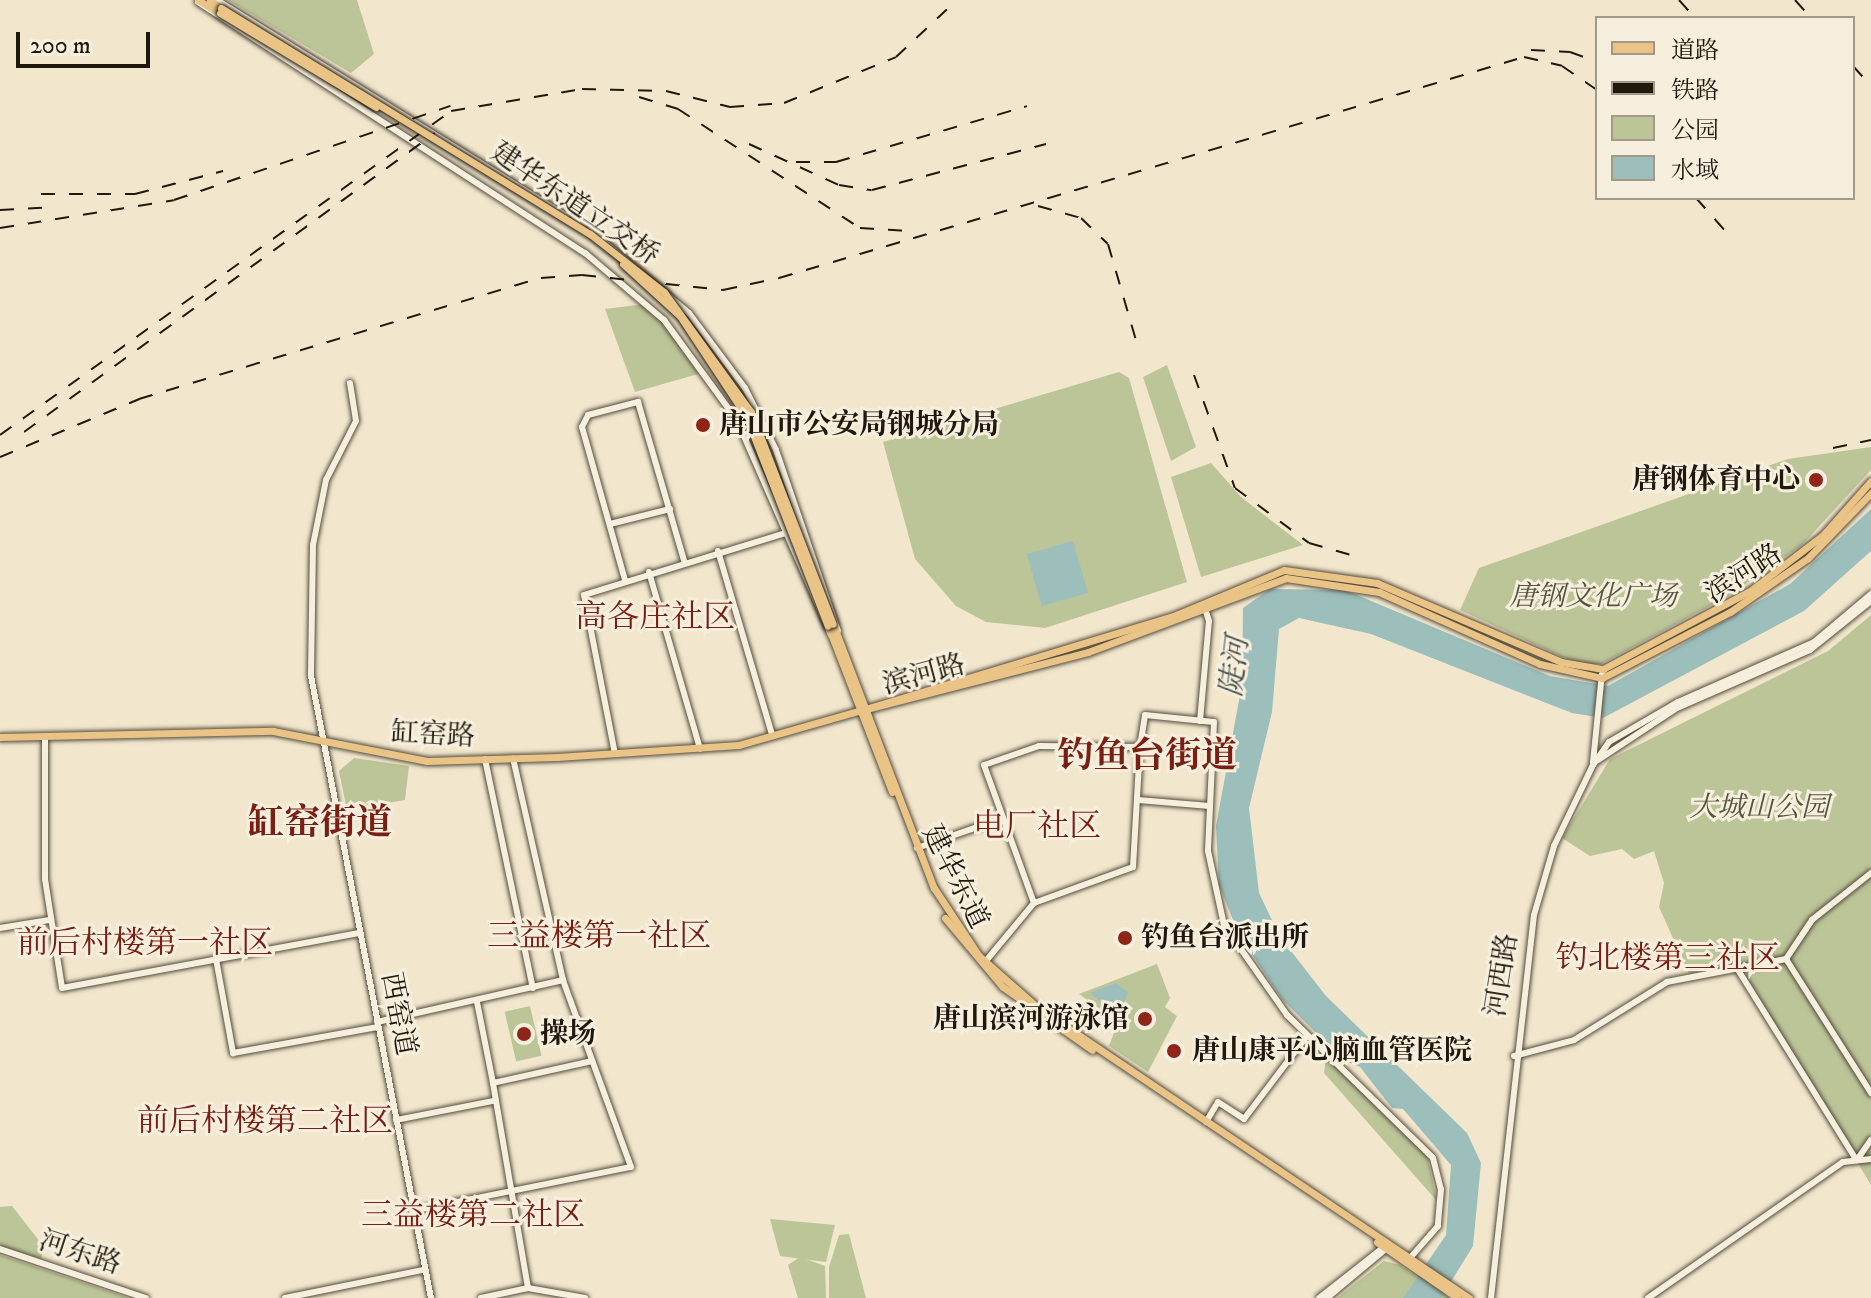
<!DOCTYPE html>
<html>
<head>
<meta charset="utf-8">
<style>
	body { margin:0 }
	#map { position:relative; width:1871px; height:1298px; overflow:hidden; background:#f2e7cd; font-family:"IM FELL DW Pica","Noto Serif SC",serif }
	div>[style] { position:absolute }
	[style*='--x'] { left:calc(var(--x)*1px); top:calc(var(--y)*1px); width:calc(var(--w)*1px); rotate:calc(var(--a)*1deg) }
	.green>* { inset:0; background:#bcc598; transform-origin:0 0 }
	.water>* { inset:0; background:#9cbfbc; transform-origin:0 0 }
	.roads { filter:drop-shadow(0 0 2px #544c3d) drop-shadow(0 0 2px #544c3d) }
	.minor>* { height:6px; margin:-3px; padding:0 3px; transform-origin:3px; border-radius:3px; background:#f7efde }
	.major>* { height:7px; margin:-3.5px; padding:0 3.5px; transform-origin:3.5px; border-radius:3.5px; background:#e9c486 }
	.rail>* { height:2px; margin-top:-1px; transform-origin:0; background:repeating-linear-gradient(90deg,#1f180d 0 14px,transparent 0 28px) }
	.bridges { filter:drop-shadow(0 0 2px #1f180d) drop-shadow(0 0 2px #1f180d) }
	.major-bridge>* { height:7px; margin:-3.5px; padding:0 3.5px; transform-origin:3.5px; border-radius:3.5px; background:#e9c486 }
	.dots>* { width:22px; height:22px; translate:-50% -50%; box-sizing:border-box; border:4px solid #f7efde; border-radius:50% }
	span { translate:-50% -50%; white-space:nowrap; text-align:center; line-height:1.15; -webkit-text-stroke:6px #f7efde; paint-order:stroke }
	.street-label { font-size:28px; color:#1f180d }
	.poi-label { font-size:28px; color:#1f180d; font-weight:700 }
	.left { translate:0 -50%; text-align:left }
	.right { translate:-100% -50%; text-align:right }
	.park-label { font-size:28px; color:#56553e; font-style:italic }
	.water-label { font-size:30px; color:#4b524a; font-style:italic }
	.quarter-label { font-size:32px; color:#7a1f14 }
	.district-label { font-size:36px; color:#7a1f14; font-weight:700 }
	.legend { position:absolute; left:1595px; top:16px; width:260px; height:184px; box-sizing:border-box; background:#f7efde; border:2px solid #a1998a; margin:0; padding:10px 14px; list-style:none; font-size:24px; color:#1f180d }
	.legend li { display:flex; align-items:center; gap:16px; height:40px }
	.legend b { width:40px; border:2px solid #a1998a }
	.scale { position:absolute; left:16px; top:32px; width:134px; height:36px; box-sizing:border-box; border:4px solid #1f180d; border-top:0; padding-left:10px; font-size:24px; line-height:28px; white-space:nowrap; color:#1f180d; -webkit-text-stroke:6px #f7efde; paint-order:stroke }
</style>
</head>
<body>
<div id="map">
	<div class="green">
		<div style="clip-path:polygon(228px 0,357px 0,374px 54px,351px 73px)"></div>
		<div style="clip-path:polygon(645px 304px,663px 323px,705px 372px,635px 392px,605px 309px)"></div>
		<div style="clip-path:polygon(1167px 365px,1196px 447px,1171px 461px,1143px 377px)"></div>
		<div style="clip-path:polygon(1119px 372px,1129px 378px,1187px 582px,1045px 628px,986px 622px,956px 606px,915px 559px,883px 442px)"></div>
		<div style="clip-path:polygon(1871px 447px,1871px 470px,1802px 545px,1728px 596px,1601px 664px,1578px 664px,1460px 610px,1479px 568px,1788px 459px)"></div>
		<div style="clip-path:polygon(1211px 463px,1241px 497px,1303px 545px,1201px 577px,1171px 477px)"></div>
		<div style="clip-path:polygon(1871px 615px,1871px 1185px,1737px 961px,1689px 974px,1659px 907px,1664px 883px,1654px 851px,1634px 859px,1622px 849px,1590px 856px,1562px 838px,1610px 759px,1828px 651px)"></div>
		<div style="clip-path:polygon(354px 758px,409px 766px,405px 800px,347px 810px,339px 771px)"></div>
		<div style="clip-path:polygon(1157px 964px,1170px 998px,1165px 1007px,1177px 1016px,1148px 1072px,1109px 1046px,1118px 1022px,1079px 994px)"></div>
		<div style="left:530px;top:1006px;width:51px;height:26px;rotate:77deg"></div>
		<div style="clip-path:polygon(1326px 1057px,1427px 1155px,1437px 1201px,1324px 1073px)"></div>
		<div style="clip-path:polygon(12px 1206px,44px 1247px,41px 1259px,0 1246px,0 1207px)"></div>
		<div style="clip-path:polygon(770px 1219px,835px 1225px,826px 1262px,780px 1256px)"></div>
		<div style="clip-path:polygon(849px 1234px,866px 1298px,829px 1298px,829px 1267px,839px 1235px)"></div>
		<div style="clip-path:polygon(0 1255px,128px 1298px,0 1298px)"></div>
		<div style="clip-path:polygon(800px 1257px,825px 1266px,826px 1298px,798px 1298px,788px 1265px)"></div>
		<div style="clip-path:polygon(1384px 1261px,1400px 1265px,1450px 1298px,1337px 1298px)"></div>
	</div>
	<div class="water">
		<div style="clip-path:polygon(1871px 509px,1871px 551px,1804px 611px,1603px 718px,1572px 713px,1371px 634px,1299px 618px,1279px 629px,1272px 712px,1249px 808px,1259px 893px,1280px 937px,1326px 996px,1467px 1133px,1481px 1163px,1473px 1246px,1441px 1298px,1403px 1298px,1446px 1235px,1451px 1165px,1403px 1109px,1392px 1108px,1360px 1067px,1343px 1060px,1282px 999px,1239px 935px,1219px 885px,1216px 826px,1242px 684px,1243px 608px,1270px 589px,1345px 590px,1550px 676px,1608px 686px,1790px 584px)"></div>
		<div style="left:1073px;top:541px;width:54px;height:48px;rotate:74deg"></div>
		<div style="clip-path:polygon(1116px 983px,1128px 992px,1119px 1015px,1090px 993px)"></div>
	</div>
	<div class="roads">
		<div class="minor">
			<div style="--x:217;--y:0;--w:411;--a:31.7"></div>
			<div style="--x:198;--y:2;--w:461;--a:33"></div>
			<div style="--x:585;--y:253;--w:104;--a:40.3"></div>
			<div style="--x:664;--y:320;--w:124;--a:53.9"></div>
			<div style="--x:737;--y:420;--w:235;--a:66.4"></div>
			<div style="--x:590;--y:230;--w:129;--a:40"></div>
			<div style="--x:689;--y:313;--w:94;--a:53.3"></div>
			<div style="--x:745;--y:388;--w:69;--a:63.4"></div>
			<div style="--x:776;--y:450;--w:191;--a:71.1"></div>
			<div style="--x:350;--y:383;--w:38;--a:81"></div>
			<div style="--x:356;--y:421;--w:66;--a:117"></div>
			<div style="--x:326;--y:480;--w:66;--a:101.3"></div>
			<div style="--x:313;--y:545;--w:131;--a:90.9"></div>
			<div style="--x:311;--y:676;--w:633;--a:79.08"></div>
			<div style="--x:610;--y:524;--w:62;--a:-14"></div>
			<div style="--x:718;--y:551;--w:192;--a:73.6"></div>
			<div style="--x:649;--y:572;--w:184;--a:73.9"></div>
			<div style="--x:625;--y:580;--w:159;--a:-105.7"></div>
			<div style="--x:582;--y:427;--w:13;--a:-63"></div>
			<div style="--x:588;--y:415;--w:52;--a:-14.6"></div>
			<div style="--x:638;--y:402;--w:165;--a:73.8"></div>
			<div style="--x:1200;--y:721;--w:100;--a:-84.9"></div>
			<div style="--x:1209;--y:621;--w:16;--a:-108"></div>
			<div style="--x:45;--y:736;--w:143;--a:90"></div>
			<div style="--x:45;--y:879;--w:110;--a:81.1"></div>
			<div style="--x:62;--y:988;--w:302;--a:-10.5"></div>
			<div style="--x:1140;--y:747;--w:32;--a:-81"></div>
			<div style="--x:1145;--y:715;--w:69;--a:5.8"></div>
			<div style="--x:1214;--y:722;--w:129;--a:92.7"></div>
			<div style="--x:1208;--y:851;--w:76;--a:77.8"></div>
			<div style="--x:1224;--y:925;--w:110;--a:55"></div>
			<div style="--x:1287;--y:1015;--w:204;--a:44.4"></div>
			<div style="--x:1433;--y:1158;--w:32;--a:76"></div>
			<div style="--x:1441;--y:1189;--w:37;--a:95"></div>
			<div style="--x:1438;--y:1226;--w:43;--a:131.2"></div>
			<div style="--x:615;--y:754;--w:162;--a:-101"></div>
			<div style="--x:584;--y:595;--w:211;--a:-17.1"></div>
			<div style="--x:485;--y:759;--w:234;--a:78.2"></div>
			<div style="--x:1598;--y:760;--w:95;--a:-33.4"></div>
			<div style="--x:1677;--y:708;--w:145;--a:-23.6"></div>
			<div style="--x:1810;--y:650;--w:78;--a:-38.8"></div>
			<div style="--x:1593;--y:762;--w:88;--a:-84.2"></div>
			<div style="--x:1138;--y:800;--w:72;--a:4.8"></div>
			<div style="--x:917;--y:848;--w:91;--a:-19.2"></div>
			<div style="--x:1871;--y:873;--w:75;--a:141.5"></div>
			<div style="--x:1812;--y:920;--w:47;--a:123.7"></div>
			<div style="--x:1786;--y:959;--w:159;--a:57.6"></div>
			<div style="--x:0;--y:928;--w:50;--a:-9.3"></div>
			<div style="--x:216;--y:959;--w:96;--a:79.7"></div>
			<div style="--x:233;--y:1053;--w:147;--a:-10.2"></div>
			<div style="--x:985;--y:962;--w:77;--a:-50.3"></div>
			<div style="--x:1034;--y:903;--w:105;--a:-20"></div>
			<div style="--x:1133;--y:867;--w:120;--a:-86.7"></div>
			<div style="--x:1140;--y:747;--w:101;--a:-179.4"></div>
			<div style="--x:1039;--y:746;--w:58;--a:160.9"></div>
			<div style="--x:984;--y:765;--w:147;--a:70.1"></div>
			<div style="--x:1735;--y:965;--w:227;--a:58.1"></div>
			<div style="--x:477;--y:1002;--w:83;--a:78.8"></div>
			<div style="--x:377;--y:1022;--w:191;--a:-12.7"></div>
			<div style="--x:1514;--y:1056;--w:62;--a:-14.9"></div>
			<div style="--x:1574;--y:1040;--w:110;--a:-31.9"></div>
			<div style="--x:1667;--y:982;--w:121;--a:-10.9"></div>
			<div style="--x:396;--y:1120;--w:99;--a:-11.1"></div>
			<div style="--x:1206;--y:1122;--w:23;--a:-59"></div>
			<div style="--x:1218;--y:1102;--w:31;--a:33"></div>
			<div style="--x:1244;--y:1119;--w:104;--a:-52.8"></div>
			<div style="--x:1859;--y:1157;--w:21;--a:-55"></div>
			<div style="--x:412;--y:1211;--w:223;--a:-11.4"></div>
			<div style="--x:631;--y:1167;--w:199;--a:-110"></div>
			<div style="--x:563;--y:980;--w:227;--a:-102.7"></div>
			<div style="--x:0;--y:1249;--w:154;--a:18.6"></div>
			<div style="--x:528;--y:1288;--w:208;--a:-99.7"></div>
			<div style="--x:493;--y:1083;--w:101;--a:-12.5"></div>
			<div style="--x:285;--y:1298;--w:141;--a:-11.5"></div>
			<div style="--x:481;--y:1298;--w:48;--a:-12"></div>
			<div style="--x:528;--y:1288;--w:58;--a:10"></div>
			<div style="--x:1319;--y:1298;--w:84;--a:-38.2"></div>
			<div style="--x:1327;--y:1298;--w:80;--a:-39.9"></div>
			<div style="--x:1491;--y:1298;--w:385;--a:-83.6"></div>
			<div style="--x:1534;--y:915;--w:72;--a:-73.8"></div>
			<div style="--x:1554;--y:846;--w:90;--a:-64.3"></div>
			<div style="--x:1593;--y:765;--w:28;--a:-55"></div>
			<div style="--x:1609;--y:742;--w:80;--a:-30.1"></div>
			<div style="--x:1678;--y:702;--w:149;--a:-23.8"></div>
			<div style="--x:1814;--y:642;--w:75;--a:-40.1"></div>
			<div style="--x:1648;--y:1298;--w:238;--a:-34.9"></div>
			<div style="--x:1843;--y:1162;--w:28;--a:-6"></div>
		</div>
		<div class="major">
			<div style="--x:198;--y:0;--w:26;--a:31"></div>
			<div style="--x:210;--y:0;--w:14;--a:36"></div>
			<div style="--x:833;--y:624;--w:283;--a:69.1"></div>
			<div style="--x:934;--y:888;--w:82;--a:56.5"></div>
			<div style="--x:979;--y:956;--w:77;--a:41.3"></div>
			<div style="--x:1037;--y:1007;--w:521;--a:33.96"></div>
			<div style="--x:828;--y:626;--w:178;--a:68.9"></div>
			<div style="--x:862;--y:710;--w:323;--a:-16.8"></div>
			<div style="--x:1171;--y:617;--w:122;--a:-22.6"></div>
			<div style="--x:1284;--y:570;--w:94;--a:8"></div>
			<div style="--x:1377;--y:583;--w:200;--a:23.2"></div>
			<div style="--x:1561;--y:662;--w:43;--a:9.5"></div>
			<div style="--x:1603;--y:669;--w:166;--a:-28"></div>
			<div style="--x:1750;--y:591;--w:92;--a:-37.5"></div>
			<div style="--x:1823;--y:535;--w:72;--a:-48.4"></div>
			<div style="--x:862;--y:710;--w:233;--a:-14.4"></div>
			<div style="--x:1088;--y:652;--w:211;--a:-20.5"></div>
			<div style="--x:1286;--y:578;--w:94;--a:8.6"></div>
			<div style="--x:1379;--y:592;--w:176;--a:24.1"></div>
			<div style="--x:1540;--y:664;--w:64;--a:12.7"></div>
			<div style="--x:1602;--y:678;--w:144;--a:-27.3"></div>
			<div style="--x:1730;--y:612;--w:95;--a:-34.7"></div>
			<div style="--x:1808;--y:558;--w:91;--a:-45.9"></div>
			<div style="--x:0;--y:737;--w:273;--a:-1.3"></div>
			<div style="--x:273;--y:731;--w:157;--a:11"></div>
			<div style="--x:427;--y:761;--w:130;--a:-1.8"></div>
			<div style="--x:557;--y:757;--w:182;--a:-3.8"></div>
			<div style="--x:739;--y:745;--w:128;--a:-15.9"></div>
			<div style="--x:945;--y:918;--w:90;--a:50"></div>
			<div style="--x:1003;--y:987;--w:109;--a:35.3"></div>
			<div style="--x:1377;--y:1242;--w:98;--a:34.7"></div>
		</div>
	</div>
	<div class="rail">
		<div style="--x:1679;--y:0;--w:24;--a:48"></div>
		<div style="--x:1795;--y:0;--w:24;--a:48"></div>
		<div style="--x:1531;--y:50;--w:39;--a:3"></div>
		<div style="--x:1570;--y:52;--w:29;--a:20"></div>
		<div style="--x:1853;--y:66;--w:27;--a:48"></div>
		<div style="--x:639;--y:97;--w:41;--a:17.1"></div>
		<div style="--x:678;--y:109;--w:217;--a:33.2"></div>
		<div style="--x:860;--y:228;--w:49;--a:3.5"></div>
		<div style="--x:749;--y:144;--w:99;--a:24.5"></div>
		<div style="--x:839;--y:185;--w:33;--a:9"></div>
		<div style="--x:872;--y:190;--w:180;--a:-14.8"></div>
		<div style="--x:796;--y:162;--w:40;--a:0"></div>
		<div style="--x:836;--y:162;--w:199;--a:-16.3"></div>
		<div style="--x:41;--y:194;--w:94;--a:0"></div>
		<div style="--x:135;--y:194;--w:91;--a:-14.6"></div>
		<div style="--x:1696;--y:198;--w:48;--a:48.4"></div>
		<div style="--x:1038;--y:206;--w:45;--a:15.6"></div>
		<div style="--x:1081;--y:218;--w:37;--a:44"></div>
		<div style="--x:1108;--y:244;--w:111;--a:73.8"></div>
		<div style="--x:0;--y:210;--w:56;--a:-3.1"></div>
		<div style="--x:0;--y:228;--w:176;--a:-9.1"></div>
		<div style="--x:174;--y:200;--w:292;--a:-18.8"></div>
		<div style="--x:1194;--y:375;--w:120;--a:70.1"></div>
		<div style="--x:1235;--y:488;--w:92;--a:36.6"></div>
		<div style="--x:1309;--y:543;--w:51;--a:15.9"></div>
		<div style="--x:24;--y:432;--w:508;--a:-36.04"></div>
		<div style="--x:0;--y:435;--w:555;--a:-35.69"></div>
		<div style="--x:451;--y:111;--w:133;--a:-9.5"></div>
		<div style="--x:582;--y:89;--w:84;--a:1.4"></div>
		<div style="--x:666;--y:91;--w:66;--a:14"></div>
		<div style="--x:730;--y:107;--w:54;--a:-4.2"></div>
		<div style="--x:784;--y:103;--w:121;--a:-22.3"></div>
		<div style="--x:896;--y:57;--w:83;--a:-43.1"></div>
		<div style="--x:1833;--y:448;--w:39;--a:-12"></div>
		<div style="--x:0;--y:457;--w:151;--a:-22.6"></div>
		<div style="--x:139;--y:399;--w:420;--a:-16.8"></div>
		<div style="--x:541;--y:278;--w:41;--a:-4.2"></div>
		<div style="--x:582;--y:275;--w:142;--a:6.1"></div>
		<div style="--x:723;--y:290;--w:57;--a:-12.1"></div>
		<div style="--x:779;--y:278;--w:777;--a:-16.52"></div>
		<div style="--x:1524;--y:57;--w:39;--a:13"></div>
		<div style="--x:1562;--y:66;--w:42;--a:34.4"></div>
	</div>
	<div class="bridges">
		<div class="major-bridge">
			<div style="--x:221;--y:8;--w:433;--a:31.5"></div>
			<div style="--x:590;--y:234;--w:94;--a:38.1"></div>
			<div style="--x:664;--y:292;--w:148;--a:54.1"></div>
			<div style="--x:751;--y:412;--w:227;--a:68.9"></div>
			<div style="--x:220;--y:13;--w:182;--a:31.1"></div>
			<div style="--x:623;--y:264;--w:77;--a:42.4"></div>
			<div style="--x:680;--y:316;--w:120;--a:56.6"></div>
			<div style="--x:746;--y:416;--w:225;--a:68.7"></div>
		</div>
	</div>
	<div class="dots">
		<div style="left:703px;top:425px;background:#8f2418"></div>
		<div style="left:1816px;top:480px;background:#8f2418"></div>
		<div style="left:1125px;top:938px;background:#8f2418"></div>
		<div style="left:1145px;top:1019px;background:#8f2418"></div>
		<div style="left:524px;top:1034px;background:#8f2418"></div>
		<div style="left:1174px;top:1051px;background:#8f2418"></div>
	</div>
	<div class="street-label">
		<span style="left:575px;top:204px;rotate:34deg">建华东道立交桥</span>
		<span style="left:1744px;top:574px;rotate:-33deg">滨河路</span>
		<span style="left:924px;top:675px;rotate:-15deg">滨河路</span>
		<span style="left:433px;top:735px;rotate:3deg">缸窑路</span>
		<span style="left:955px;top:877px;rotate:63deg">建华东道</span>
		<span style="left:1502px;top:975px;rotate:-81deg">河西路</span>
		<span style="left:398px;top:1014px;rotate:79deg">西窑道</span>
		<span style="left:80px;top:1253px;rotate:18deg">河东路</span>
	</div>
	<div class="poi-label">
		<span class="left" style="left:719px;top:425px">唐山市公安局钢城分局</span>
		<span class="right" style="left:1800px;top:480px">唐钢体育中心</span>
		<span class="left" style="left:1141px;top:938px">钓鱼台派出所</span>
		<span class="right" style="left:1129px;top:1019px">唐山滨河游泳馆</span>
		<span class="left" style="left:540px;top:1034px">操场</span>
		<span class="left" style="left:1192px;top:1051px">唐山康平心脑血管医院</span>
	</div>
	<div class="park-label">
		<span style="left:1593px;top:597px">唐钢文化广场</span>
		<span style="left:1759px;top:808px">大城山公园</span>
	</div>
	<div class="water-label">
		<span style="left:1236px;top:667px;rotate:-83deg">陡河</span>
	</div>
	<div class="quarter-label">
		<span style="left:655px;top:618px">高各庄社区</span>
		<span style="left:1037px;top:827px">电厂社区</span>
		<span style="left:599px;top:937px">三益楼第一社区</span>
		<span style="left:145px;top:944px">前后村楼第一社区</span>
		<span style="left:1668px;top:959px">钓北楼第三社区</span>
		<span style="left:265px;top:1122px">前后村楼第二社区</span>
		<span style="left:473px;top:1216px">三益楼第二社区</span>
	</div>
	<div class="district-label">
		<span style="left:1147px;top:757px">钓鱼台街道</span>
		<span style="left:320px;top:824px">缸窑街道</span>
	</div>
	<ul class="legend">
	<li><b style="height:10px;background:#e9c486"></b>道路</li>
	<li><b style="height:10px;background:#1f180d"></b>铁路</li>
	<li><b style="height:22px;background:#bcc598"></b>公园</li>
	<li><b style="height:22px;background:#9cbfbc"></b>水域</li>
	</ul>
	<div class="scale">200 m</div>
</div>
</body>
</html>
